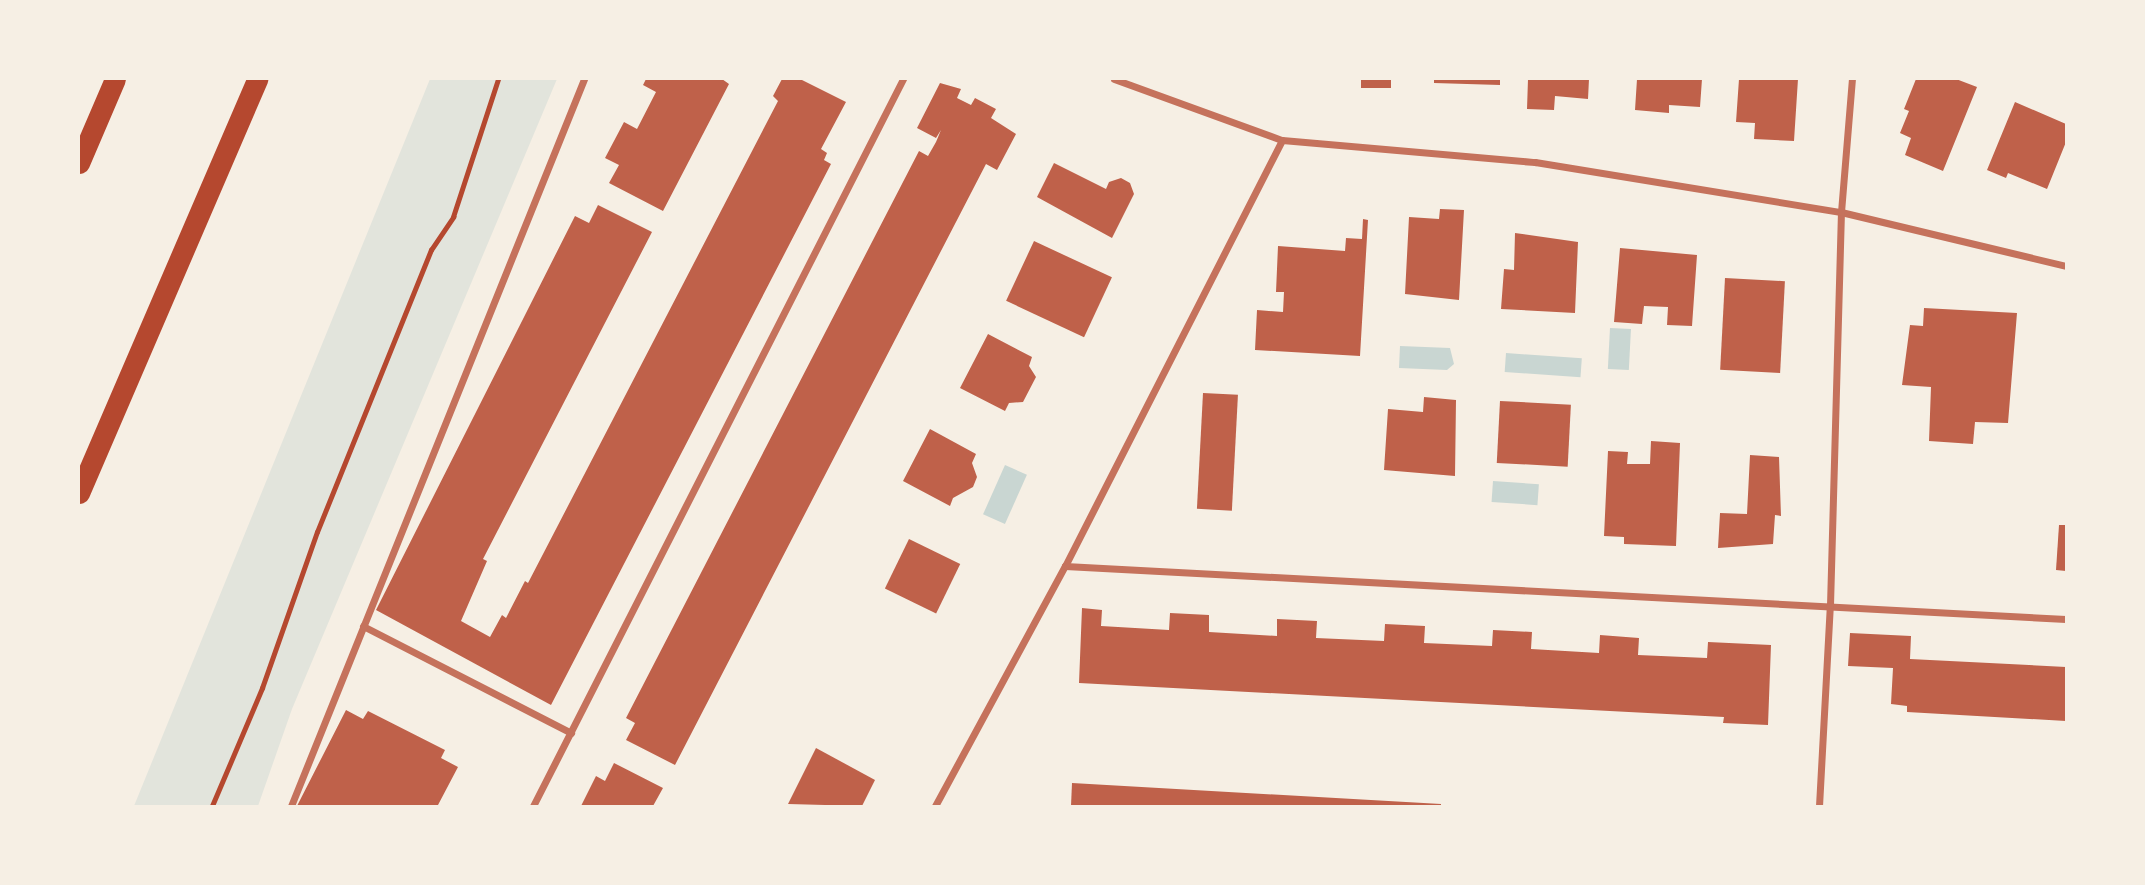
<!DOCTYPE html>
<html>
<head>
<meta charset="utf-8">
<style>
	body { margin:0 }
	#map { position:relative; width:2145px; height:885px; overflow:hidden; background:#f6efe4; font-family:Rubik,sans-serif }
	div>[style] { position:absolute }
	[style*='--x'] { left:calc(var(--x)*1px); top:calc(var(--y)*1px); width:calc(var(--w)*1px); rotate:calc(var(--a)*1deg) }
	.green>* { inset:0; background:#e2e4dc }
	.water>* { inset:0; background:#c9d6d2; transform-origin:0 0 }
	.building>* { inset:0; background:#bf614a; transform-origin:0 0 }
	.path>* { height:4.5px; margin:-2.25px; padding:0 2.25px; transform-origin:2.25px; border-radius:2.25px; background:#b5482f }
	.minor>* { height:7px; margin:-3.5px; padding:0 3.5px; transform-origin:3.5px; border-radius:3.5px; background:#c5725c }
	.motorway>* { height:21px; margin:-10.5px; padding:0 10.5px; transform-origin:10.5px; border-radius:10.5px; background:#b5482f }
	span { translate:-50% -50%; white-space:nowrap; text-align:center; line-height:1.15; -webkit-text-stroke:5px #f6efe4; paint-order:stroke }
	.frame { position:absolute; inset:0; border:80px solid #f6efe4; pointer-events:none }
</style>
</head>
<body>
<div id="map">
	<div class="green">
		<div style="clip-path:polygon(430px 79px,557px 79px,292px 709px,258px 806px,134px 806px)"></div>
	</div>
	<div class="water">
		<div style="left:1610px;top:328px;width:21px;height:41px;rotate:3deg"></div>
		<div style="clip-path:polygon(1400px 346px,1450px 348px,1454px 364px,1447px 370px,1399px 368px)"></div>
		<div style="left:1506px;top:353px;width:76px;height:19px;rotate:4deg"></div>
		<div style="left:1005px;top:465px;width:24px;height:54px;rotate:24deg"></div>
		<div style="left:1493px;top:481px;width:46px;height:21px;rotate:4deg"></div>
	</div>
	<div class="building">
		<div style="clip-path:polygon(646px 79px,722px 79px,729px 84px,663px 211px,609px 183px,619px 165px,605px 158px,624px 122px,637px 129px,656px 92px,643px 85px)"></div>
		<div style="clip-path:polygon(782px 79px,800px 79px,846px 102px,821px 149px,827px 153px,824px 160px,831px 164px,551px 705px,376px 610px,575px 216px,589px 223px,598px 205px,652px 232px,483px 559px,487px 561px,461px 621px,490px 637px,502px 615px,506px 618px,525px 581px,528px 583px,778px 101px,773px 96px)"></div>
		<div style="left:1361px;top:79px;width:30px;height:9px"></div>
		<div style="clip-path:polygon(1434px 79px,1500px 79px,1500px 85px,1434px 83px)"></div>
		<div style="clip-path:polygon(1528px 79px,1589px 79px,1588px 99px,1555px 96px,1554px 110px,1527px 109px)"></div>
		<div style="clip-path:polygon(1637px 79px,1702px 79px,1700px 107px,1669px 105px,1669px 113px,1635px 110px)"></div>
		<div style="clip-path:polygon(1739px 79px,1798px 79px,1794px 141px,1754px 139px,1755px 123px,1736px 122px)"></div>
		<div style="clip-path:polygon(1916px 79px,1956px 79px,1977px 87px,1943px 171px,1905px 155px,1911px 138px,1900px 133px,1909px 111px,1904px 109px)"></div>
		<div style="clip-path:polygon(940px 83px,961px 89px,957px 98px,971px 105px,975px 98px,996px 109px,991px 118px,1016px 134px,997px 170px,986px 164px,675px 765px,626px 740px,635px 723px,626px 718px,919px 151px,928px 156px,936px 142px,941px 130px,936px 138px,917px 128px)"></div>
		<div style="clip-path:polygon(2015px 102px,2066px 124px,2066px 142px,2047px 189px,2008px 173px,2006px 178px,1987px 170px)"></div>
		<div style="clip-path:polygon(1054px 163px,1106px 189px,1109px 182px,1121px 178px,1130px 183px,1134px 194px,1112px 238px,1037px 197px)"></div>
		<div style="clip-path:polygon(1440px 209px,1464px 210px,1459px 300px,1405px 294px,1409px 217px,1439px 219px)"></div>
		<div style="clip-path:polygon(1363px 219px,1368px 220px,1360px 356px,1255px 350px,1257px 310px,1283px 312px,1284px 292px,1276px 292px,1278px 246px,1345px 251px,1346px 238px,1362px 239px)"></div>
		<div style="clip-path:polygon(1515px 233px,1578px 242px,1575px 313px,1501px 309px,1504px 269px,1514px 270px)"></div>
		<div style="left:1034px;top:241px;width:86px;height:66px;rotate:25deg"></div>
		<div style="clip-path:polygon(1620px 248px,1697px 255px,1692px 326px,1667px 325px,1668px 307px,1644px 306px,1642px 324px,1614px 322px)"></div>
		<div style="left:1725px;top:278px;width:60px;height:92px;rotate:3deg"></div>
		<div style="clip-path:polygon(1924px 308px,2017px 313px,2008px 423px,1975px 422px,1973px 444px,1929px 441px,1931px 387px,1902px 385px,1910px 325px,1923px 326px)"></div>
		<div style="clip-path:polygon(988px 334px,1032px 357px,1029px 366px,1036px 377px,1023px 402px,1009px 403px,1005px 411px,960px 388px)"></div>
		<div style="left:1203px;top:393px;width:35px;height:116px;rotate:3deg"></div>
		<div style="clip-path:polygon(1424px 397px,1456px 400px,1455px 476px,1384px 470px,1388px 409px,1423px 412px)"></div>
		<div style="left:1500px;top:401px;width:71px;height:62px;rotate:3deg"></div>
		<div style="clip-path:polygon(930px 429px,976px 454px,972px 463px,977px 477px,973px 487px,953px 498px,950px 506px,903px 481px)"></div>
		<div style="clip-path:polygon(1651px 441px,1680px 443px,1676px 546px,1624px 544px,1624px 537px,1604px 536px,1608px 451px,1628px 452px,1627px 464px,1650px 464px)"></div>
		<div style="clip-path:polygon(1750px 455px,1779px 457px,1781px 516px,1775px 515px,1773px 544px,1718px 548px,1720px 513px,1747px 514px)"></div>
		<div style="clip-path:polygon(2059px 525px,2066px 525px,2066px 571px,2056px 570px)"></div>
		<div style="left:909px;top:539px;width:57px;height:55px;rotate:26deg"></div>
		<div style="clip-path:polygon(1082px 608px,1102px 610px,1101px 626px,1169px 630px,1170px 613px,1209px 615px,1209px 632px,1277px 636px,1277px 619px,1317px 621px,1316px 638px,1384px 641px,1385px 624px,1425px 626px,1424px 643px,1492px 646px,1493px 630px,1532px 632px,1531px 649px,1599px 653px,1600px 635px,1639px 638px,1638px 655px,1707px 658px,1708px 642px,1771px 645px,1768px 725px,1723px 723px,1724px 717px,1079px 683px)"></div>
		<div style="clip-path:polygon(1850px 633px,1911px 636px,1910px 659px,2066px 667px,2066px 721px,1907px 712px,1907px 706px,1891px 704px,1893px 668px,1848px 666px)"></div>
		<div style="clip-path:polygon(346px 710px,363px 719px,368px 711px,445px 750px,441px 758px,458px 767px,438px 805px,297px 806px)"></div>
		<div style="clip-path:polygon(816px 748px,875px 780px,862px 806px,788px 804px)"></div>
		<div style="clip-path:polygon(614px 763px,663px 788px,653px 806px,581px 806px,596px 776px,605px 781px)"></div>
		<div style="clip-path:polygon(1072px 783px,1441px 804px,1441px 806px,1071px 806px)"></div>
	</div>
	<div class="path">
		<div style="--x:212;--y:806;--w:128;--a:-67"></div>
		<div style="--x:262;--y:688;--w:165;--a:-70.6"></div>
		<div style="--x:317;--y:532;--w:304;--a:-68"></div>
		<div style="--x:431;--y:250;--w:40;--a:-56"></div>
		<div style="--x:453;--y:217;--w:145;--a:-71.9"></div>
	</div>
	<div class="minor">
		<div style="--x:1114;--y:79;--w:179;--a:20"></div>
		<div style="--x:1282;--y:140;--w:254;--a:5"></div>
		<div style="--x:1535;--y:162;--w:310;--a:9.3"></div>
		<div style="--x:1841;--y:212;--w:231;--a:13.5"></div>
		<div style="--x:1065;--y:566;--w:1002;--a:3.03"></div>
		<div style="--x:363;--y:626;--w:234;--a:27.2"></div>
		<div style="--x:291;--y:806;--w:784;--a:-68.05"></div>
		<div style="--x:533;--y:806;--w:816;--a:-63.03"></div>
		<div style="--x:935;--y:806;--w:273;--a:-61.6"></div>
		<div style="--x:1065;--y:566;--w:478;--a:-63"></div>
		<div style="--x:1819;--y:806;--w:201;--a:-86.9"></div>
		<div style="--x:1830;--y:605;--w:393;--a:-88.4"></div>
		<div style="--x:1841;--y:212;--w:133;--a:-85.3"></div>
	</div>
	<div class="motorway">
		<div style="--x:79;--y:163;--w:91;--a:-66.8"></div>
		<div style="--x:79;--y:493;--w:451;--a:-66.7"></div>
	</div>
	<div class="frame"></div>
</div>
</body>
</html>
